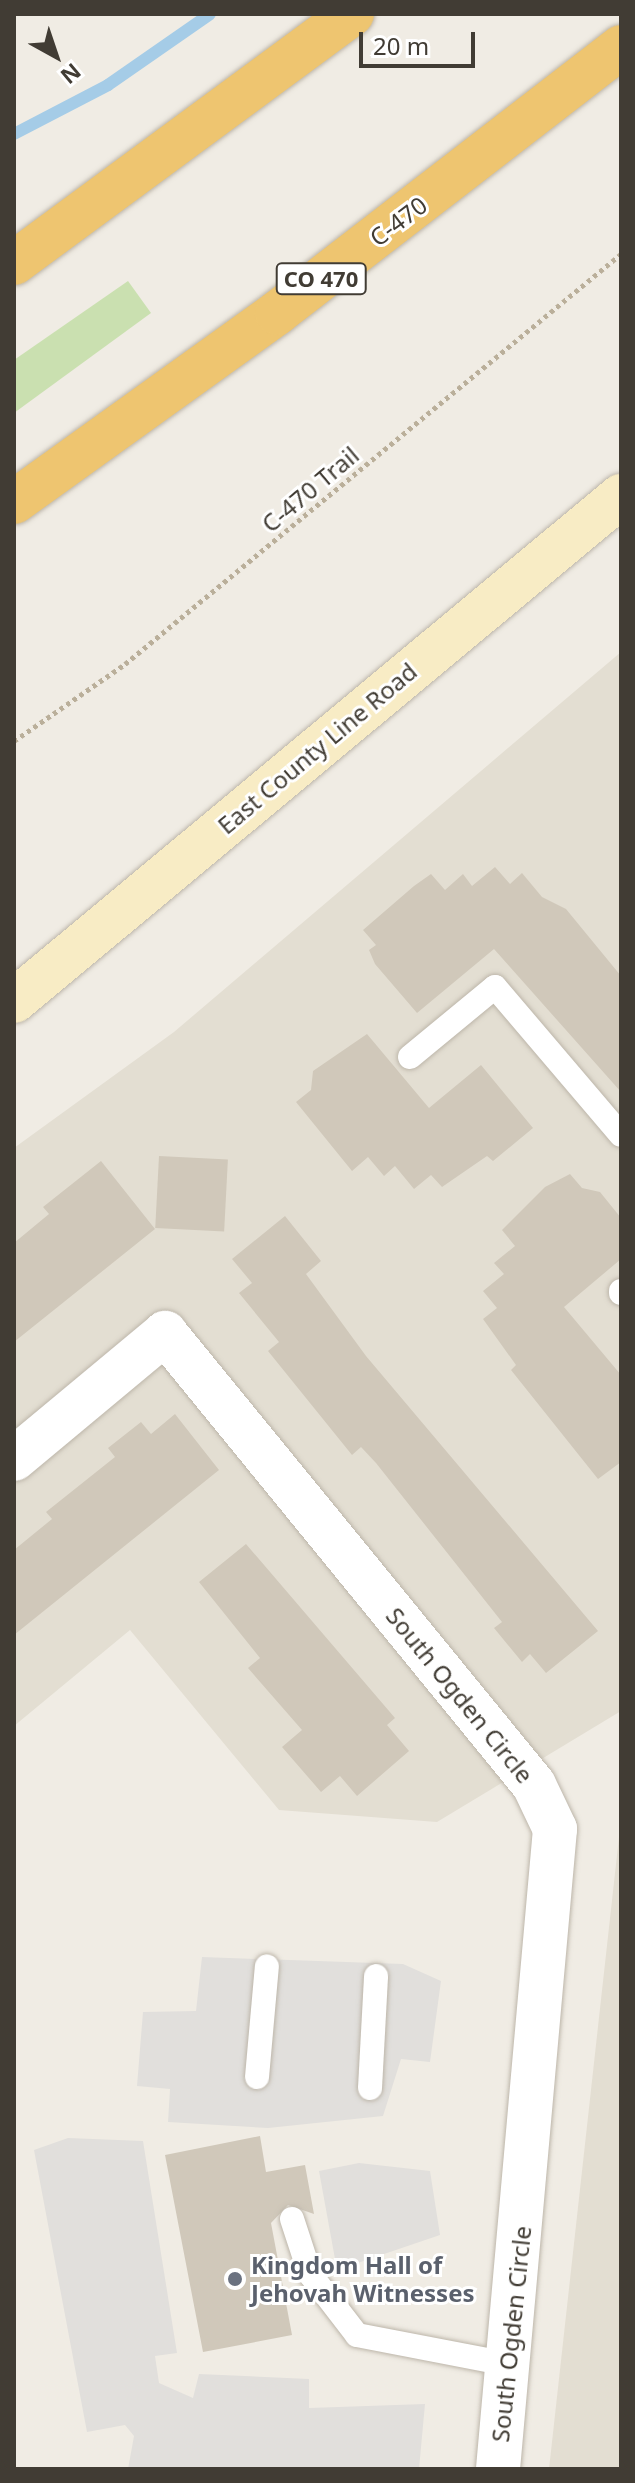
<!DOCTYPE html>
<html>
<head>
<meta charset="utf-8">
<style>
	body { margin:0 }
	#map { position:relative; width:635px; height:2483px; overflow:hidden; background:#f0ece4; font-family:"Noto Sans",sans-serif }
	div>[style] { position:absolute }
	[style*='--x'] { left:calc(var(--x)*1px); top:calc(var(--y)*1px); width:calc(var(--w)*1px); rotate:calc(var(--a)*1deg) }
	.residential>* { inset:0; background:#e3ded2 }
	.green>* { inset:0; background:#cae0b0 }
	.parking>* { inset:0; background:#e1dfdc }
	.stream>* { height:12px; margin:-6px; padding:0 6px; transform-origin:6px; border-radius:6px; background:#a5cce7 }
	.building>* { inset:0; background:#d0c8ba; transform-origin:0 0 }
	.path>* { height:5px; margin-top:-2.5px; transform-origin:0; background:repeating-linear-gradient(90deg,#baaf9a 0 4px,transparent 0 8px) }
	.roads { filter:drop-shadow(0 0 2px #bdb6aa) drop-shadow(0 0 2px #bdb6aa) }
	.service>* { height:24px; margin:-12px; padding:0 12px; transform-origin:12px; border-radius:12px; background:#fff }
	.minor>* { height:44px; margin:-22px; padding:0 22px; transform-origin:22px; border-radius:22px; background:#fff }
	.secondary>* { height:44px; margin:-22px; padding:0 22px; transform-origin:22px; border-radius:22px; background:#f8ecc5 }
	.motorway>* { height:44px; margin:-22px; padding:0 22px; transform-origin:22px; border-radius:22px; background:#eec570 }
	.dots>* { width:22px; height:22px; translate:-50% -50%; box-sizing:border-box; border:4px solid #fff; border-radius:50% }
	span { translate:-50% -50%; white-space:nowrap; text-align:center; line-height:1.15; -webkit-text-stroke:6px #fff; paint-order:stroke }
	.shield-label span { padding:2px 6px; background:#fff; border:2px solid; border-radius:6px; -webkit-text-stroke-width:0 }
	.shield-label { font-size:22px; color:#413c34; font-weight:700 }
	.street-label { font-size:24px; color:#413c34 }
	.worship-label { font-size:24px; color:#5b616d; font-weight:700 }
	.left { translate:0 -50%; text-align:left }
	.frame { position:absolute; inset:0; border:16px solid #413c34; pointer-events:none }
	.north { position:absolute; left:16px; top:16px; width:80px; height:80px; -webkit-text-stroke:6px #fff; paint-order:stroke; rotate:140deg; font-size:22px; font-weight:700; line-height:32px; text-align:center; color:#413c34 }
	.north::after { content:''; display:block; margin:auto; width:28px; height:36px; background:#413c34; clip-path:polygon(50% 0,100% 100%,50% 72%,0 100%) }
	.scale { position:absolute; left:359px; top:32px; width:116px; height:36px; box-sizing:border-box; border:4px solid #413c34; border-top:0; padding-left:10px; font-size:24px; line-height:28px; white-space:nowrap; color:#413c34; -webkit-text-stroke:6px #fff; paint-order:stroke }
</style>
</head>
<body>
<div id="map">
	<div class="residential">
		<div style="clip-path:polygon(621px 652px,621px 1711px,437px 1822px,279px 1810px,130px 1630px,14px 1726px,14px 1148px,174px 1032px)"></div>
		<div style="clip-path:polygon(621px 1819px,621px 2469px,549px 2469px)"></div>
	</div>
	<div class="green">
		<div style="clip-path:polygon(128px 281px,151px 313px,14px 413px,14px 360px)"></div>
	</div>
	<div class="parking">
		<div style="clip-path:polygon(202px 1957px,403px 1964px,441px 1981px,430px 2062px,401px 2059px,383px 2116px,268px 2128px,168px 2122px,170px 2089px,137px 2086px,143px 2012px,196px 2011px)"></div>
		<div style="clip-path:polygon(68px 2138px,143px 2141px,177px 2353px,155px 2356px,159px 2383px,193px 2398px,199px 2374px,309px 2379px,309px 2408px,425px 2404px,419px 2469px,128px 2469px,134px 2436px,125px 2425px,87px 2432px,34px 2150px)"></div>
		<div style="clip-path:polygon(359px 2163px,430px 2171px,440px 2235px,337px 2270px,319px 2171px)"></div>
	</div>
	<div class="stream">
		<div style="--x:14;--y:134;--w:106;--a:-27.5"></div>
		<div style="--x:108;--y:85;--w:124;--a:-34.8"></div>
	</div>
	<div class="building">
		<div style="clip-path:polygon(495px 867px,510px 884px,522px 873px,542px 897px,566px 909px,621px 976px,621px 1092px,494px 949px,417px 1013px,375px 964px,369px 950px,376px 945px,363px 930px,414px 886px,431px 874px,445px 890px,463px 874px,472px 886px)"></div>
		<div style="clip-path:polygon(367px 1034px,429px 1108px,481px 1065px,533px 1128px,493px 1161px,487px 1156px,442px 1187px,431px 1175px,414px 1189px,395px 1166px,384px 1176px,368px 1157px,352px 1171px,296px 1102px,311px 1090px,313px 1071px)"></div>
		<div style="left:159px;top:1156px;width:69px;height:72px;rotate:3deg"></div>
		<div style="clip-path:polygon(101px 1161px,155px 1229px,14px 1342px,14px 1243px,49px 1214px,43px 1207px)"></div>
		<div style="clip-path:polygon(570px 1174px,582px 1188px,600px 1192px,621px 1218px,621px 1259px,564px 1307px,621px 1375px,621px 1462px,598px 1479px,511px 1370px,516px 1365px,483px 1319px,497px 1308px,483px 1291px,504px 1274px,494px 1263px,515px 1246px,502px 1230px,545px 1187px)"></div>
		<div style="clip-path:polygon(285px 1216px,321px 1261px,306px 1274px,366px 1356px,598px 1631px,546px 1673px,530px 1654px,522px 1662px,494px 1628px,502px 1622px,376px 1463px,361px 1447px,352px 1455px,268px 1351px,279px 1342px,239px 1293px,252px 1283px,232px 1259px)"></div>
		<div style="clip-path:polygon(175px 1414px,219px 1470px,14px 1635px,14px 1550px,52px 1519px,46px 1512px,115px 1457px,108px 1448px,141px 1422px,151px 1434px)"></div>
		<div style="clip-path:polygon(246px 1544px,395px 1718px,387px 1725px,409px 1751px,357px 1796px,340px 1776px,321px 1792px,282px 1747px,302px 1730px,248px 1668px,260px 1658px,199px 1582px)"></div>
		<div style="clip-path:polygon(260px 2136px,266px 2172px,305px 2165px,314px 2214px,288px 2205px,271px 2223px,292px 2335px,203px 2352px,165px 2155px)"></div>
	</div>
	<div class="path">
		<div style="--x:14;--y:741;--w:135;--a:-34.7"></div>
		<div style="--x:125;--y:664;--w:644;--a:-39.58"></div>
	</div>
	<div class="roads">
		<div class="service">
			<div style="--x:410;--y:1057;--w:110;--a:-39.5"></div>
			<div style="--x:495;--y:987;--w:194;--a:49.6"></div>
			<div style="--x:621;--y:1291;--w:2;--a:90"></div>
			<div style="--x:257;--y:2077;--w:111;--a:-84.9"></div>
			<div style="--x:370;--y:2088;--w:112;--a:-86.9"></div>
			<div style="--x:292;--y:2219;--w:58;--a:71.9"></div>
			<div style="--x:310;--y:2274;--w:77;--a:52.4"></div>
			<div style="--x:357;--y:2335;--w:154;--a:10.9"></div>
		</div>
		<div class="minor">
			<div style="--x:14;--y:1459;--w:197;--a:-39.8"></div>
			<div style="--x:165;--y:1333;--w:583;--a:50.77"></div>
			<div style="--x:534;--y:1785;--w:49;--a:64.5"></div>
			<div style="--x:555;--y:1829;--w:643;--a:95.09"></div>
		</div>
		<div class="secondary">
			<div style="--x:14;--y:1001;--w:790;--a:-39.76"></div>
		</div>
		<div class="motorway">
			<div style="--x:14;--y:263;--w:420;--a:-36.4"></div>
			<div style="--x:14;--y:502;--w:324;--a:-35.7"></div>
			<div style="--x:277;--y:313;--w:435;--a:-37.7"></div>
		</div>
	</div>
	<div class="dots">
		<div style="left:235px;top:2279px;background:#6b7280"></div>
	</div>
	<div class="shield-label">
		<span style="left:321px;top:279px">CO 470</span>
	</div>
	<div class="street-label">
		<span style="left:398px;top:221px;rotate:-37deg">C-470</span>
		<span style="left:310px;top:489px;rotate:-40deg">C-470 Trail</span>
		<span style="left:317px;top:748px;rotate:-40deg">East County Line Road</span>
		<span style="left:460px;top:1695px;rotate:51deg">South Ogden Circle</span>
		<span style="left:511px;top:2334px;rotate:-84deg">South Ogden Circle</span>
	</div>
	<div class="worship-label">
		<span class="left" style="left:251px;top:2279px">Kingdom Hall of<br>Jehovah Witnesses</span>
	</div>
	<div class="frame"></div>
	<div class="north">N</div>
	<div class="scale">20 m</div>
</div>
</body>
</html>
